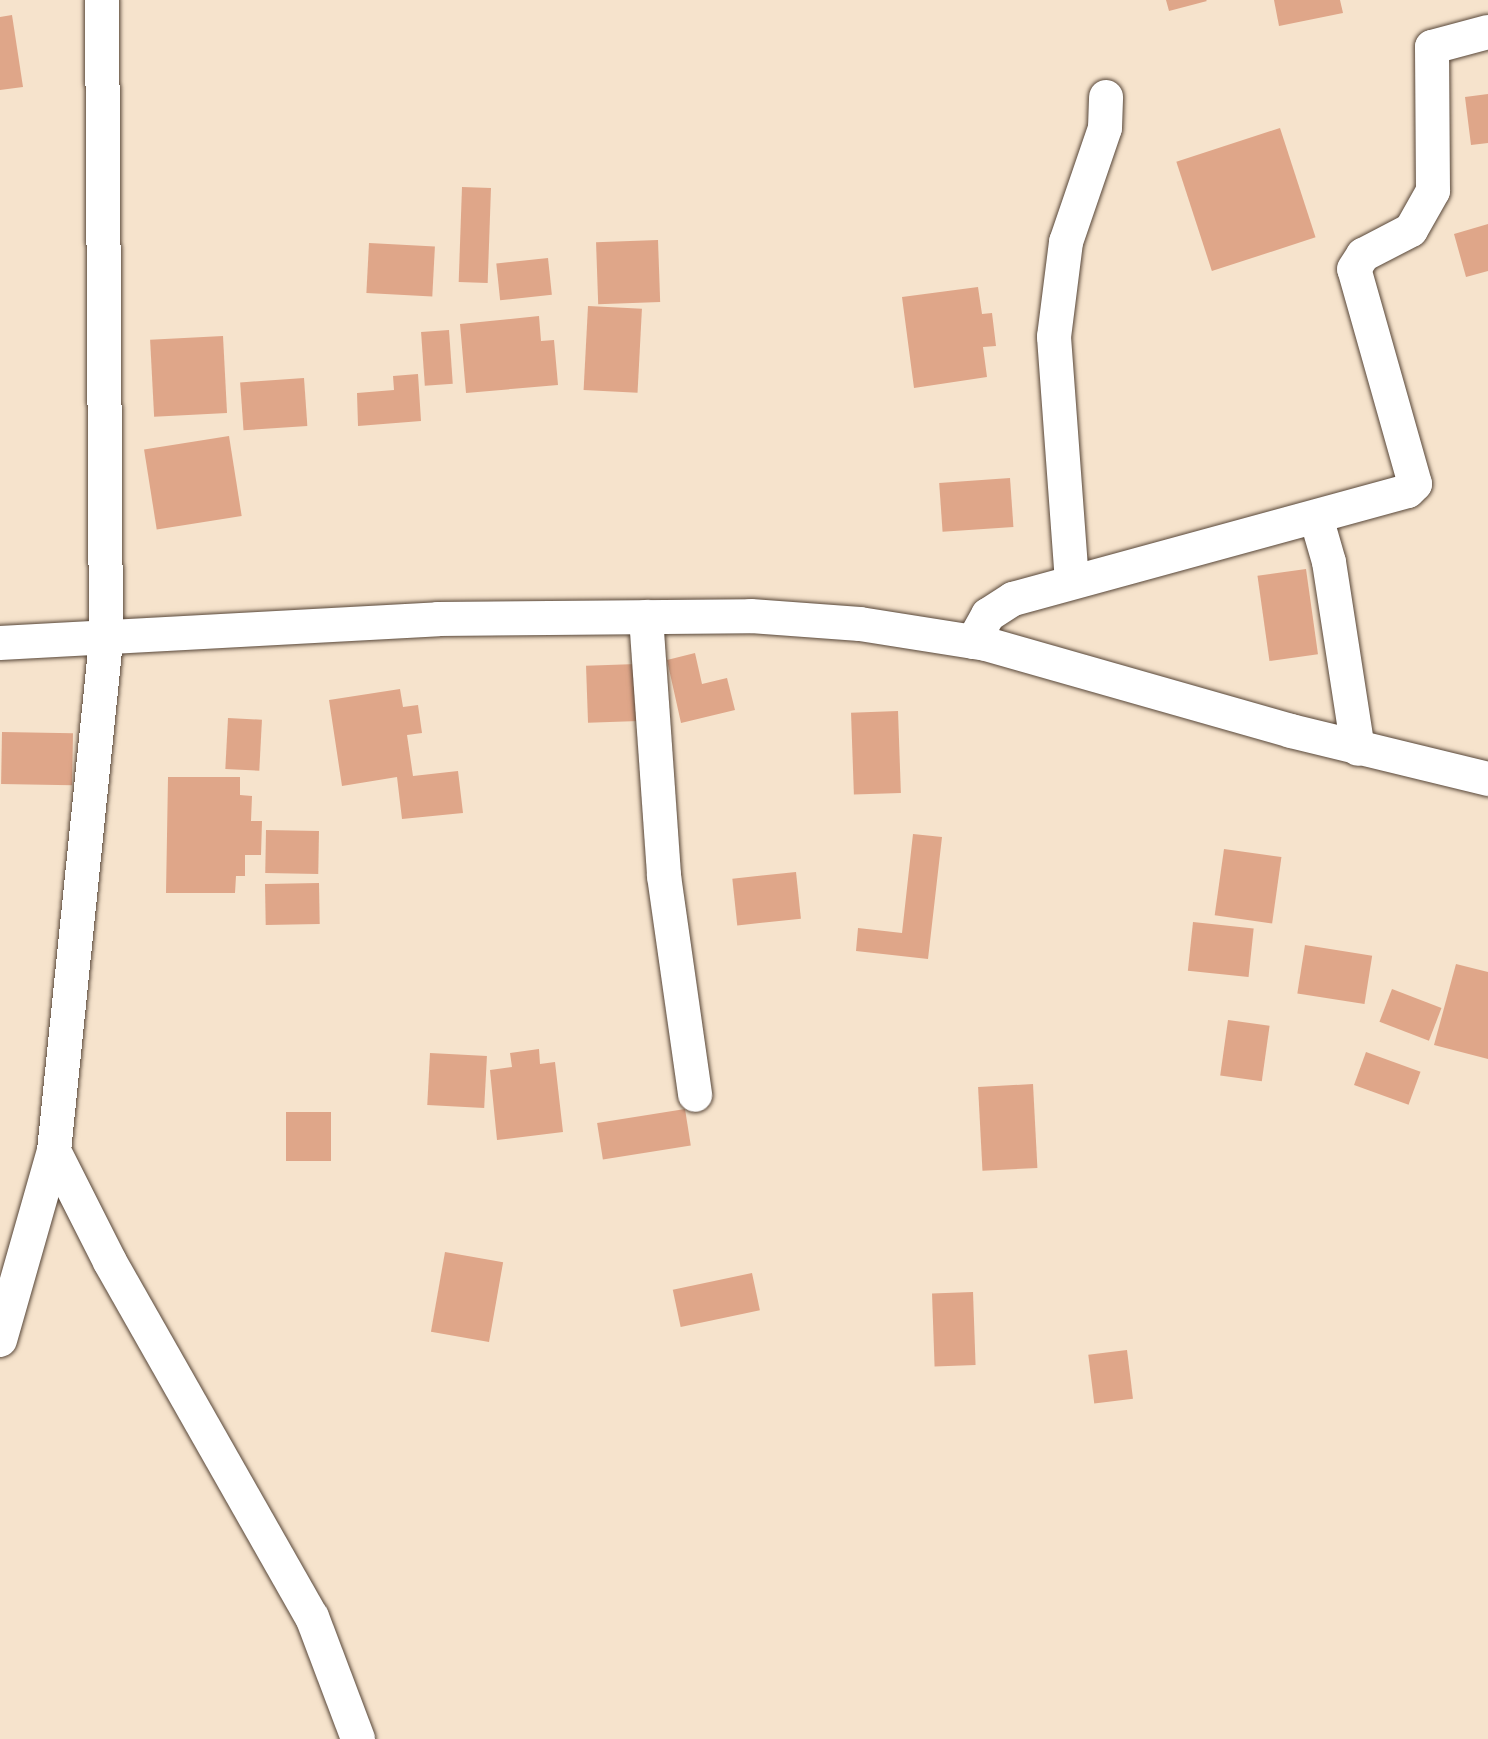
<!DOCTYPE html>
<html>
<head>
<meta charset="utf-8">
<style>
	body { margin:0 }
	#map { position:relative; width:1488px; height:1739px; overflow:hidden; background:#f6e3cc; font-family:Mali,sans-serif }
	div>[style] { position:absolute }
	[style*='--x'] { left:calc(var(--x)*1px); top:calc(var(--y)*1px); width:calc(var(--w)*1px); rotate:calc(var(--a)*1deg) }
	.building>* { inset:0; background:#dfa689; transform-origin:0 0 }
	.roads { filter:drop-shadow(0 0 2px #574638) drop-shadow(0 0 2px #574638) }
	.minor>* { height:34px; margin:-17px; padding:0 17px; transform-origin:17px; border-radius:17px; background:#fff }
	span { translate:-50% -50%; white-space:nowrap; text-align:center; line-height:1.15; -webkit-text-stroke:8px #fff; paint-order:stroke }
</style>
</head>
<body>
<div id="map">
	<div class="building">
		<div style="clip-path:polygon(1166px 0,1206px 0,1207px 1px,1169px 11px)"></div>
		<div style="clip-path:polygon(1274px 0,1340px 0,1343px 13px,1279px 26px)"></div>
		<div style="clip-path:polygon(12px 15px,23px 87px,0 90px,0 17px)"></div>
		<div style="clip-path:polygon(1488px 94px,1488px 143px,1471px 145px,1465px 97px)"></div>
		<div style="left:1280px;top:128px;width:115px;height:109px;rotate:72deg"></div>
		<div style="left:462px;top:187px;width:29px;height:95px;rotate:2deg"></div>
		<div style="clip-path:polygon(1488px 224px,1488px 271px,1466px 277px,1454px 234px)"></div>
		<div style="left:658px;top:240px;width:62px;height:62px;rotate:88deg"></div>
		<div style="left:369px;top:243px;width:66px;height:50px;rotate:3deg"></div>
		<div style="left:548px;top:258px;width:37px;height:52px;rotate:84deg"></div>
		<div style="clip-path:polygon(978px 287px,982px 314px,992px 313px,996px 346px,983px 347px,987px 377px,914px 388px,902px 297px)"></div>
		<div style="left:588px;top:306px;width:54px;height:84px;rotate:3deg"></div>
		<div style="clip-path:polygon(539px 316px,541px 341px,554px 340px,558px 385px,466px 393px,460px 324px)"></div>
		<div style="left:449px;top:330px;width:54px;height:28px;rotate:86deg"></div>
		<div style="left:223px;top:336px;width:77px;height:73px;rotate:87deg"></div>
		<div style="clip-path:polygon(418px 374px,421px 421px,358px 426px,357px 393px,394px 390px,393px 376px)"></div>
		<div style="left:304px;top:378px;width:48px;height:64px;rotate:86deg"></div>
		<div style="left:229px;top:436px;width:81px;height:86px;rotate:81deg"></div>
		<div style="left:1010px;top:478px;width:49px;height:71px;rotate:86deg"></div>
		<div style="left:1306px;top:569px;width:86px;height:49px;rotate:82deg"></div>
		<div style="clip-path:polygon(695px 653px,702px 684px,727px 678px,735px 710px,681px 723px,667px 660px)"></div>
		<div style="left:637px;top:664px;width:57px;height:51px;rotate:88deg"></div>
		<div style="clip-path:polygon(400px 689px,403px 707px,418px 705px,422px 733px,407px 735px,413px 776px,458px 771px,463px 813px,402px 819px,397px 777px,342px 786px,329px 700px)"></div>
		<div style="left:898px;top:711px;width:82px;height:47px;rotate:88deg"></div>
		<div style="left:228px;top:718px;width:34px;height:51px;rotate:3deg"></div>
		<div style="left:2px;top:732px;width:71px;height:52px;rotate:1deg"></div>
		<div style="clip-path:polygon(168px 777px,240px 777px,240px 795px,252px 796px,251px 821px,262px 821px,261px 855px,245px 855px,245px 876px,236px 876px,235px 893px,166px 893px)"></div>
		<div style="left:266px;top:830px;width:53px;height:43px;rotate:1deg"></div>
		<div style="clip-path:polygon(913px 834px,942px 837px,928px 959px,856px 951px,858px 928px,902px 933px)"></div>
		<div style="left:1224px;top:849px;width:58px;height:67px;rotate:8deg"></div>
		<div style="left:796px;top:872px;width:47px;height:64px;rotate:84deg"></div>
		<div style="left:319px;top:883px;width:41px;height:54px;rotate:89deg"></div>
		<div style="left:1193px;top:922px;width:61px;height:49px;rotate:6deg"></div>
		<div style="left:1305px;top:945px;width:68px;height:49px;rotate:9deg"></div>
		<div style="clip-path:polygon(1456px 964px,1488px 972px,1488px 1059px,1434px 1045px)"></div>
		<div style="left:1392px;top:989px;width:53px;height:35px;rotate:21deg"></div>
		<div style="left:1228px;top:1020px;width:42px;height:56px;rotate:8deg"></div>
		<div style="clip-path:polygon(539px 1049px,540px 1064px,555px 1062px,563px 1132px,497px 1140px,490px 1070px,512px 1067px,510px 1053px)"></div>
		<div style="left:1366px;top:1052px;width:58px;height:35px;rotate:20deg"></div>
		<div style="left:430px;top:1053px;width:57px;height:52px;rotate:3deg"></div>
		<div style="left:1033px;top:1084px;width:84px;height:55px;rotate:87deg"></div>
		<div style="left:685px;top:1109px;width:37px;height:89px;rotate:81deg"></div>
		<div style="left:286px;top:1112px;width:45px;height:49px"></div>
		<div style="left:445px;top:1252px;width:59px;height:81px;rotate:10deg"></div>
		<div style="left:752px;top:1273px;width:38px;height:81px;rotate:78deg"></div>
		<div style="left:973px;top:1292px;width:73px;height:41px;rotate:88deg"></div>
		<div style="left:1127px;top:1350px;width:49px;height:39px;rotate:83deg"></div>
	</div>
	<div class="roads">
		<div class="minor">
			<div style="--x:1316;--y:517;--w:47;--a:73.9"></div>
			<div style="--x:1329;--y:562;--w:189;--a:81.2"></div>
			<div style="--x:1072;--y:582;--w:246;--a:-94.2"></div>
			<div style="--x:1054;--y:337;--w:96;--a:-82.8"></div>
			<div style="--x:1066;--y:242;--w:120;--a:-71.1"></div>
			<div style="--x:1105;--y:128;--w:31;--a:-88"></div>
			<div style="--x:646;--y:617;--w:260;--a:86"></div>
			<div style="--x:664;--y:876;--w:221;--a:81.9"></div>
			<div style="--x:973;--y:642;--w:31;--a:-61"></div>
			<div style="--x:988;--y:615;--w:30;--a:-33"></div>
			<div style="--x:1013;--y:599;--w:409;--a:-15.3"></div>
			<div style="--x:1408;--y:491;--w:10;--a:-45"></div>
			<div style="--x:1415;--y:484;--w:223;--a:-105.8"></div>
			<div style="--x:1354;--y:269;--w:17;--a:-57"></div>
			<div style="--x:1363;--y:255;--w:54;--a:-27.5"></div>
			<div style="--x:1411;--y:230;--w:45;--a:-60.6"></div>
			<div style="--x:1433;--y:191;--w:144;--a:-90.4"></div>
			<div style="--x:1432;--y:47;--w:58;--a:-15"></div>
			<div style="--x:0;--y:643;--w:439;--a:-3.1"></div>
			<div style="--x:438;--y:619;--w:313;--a:-0.5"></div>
			<div style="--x:751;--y:616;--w:109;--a:4.2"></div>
			<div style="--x:860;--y:624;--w:128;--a:9"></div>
			<div style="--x:986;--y:644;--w:317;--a:15.9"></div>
			<div style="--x:1291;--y:731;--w:203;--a:13.7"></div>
			<div style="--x:54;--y:1151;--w:124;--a:63.2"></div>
			<div style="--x:110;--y:1262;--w:408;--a:60.4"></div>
			<div style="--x:312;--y:1617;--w:130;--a:69.3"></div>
			<div style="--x:0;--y:1340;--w:197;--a:-74.1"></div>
			<div style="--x:54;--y:1151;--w:513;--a:-84.18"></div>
			<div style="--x:106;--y:641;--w:641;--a:-90.36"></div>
		</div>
	</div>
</div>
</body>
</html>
